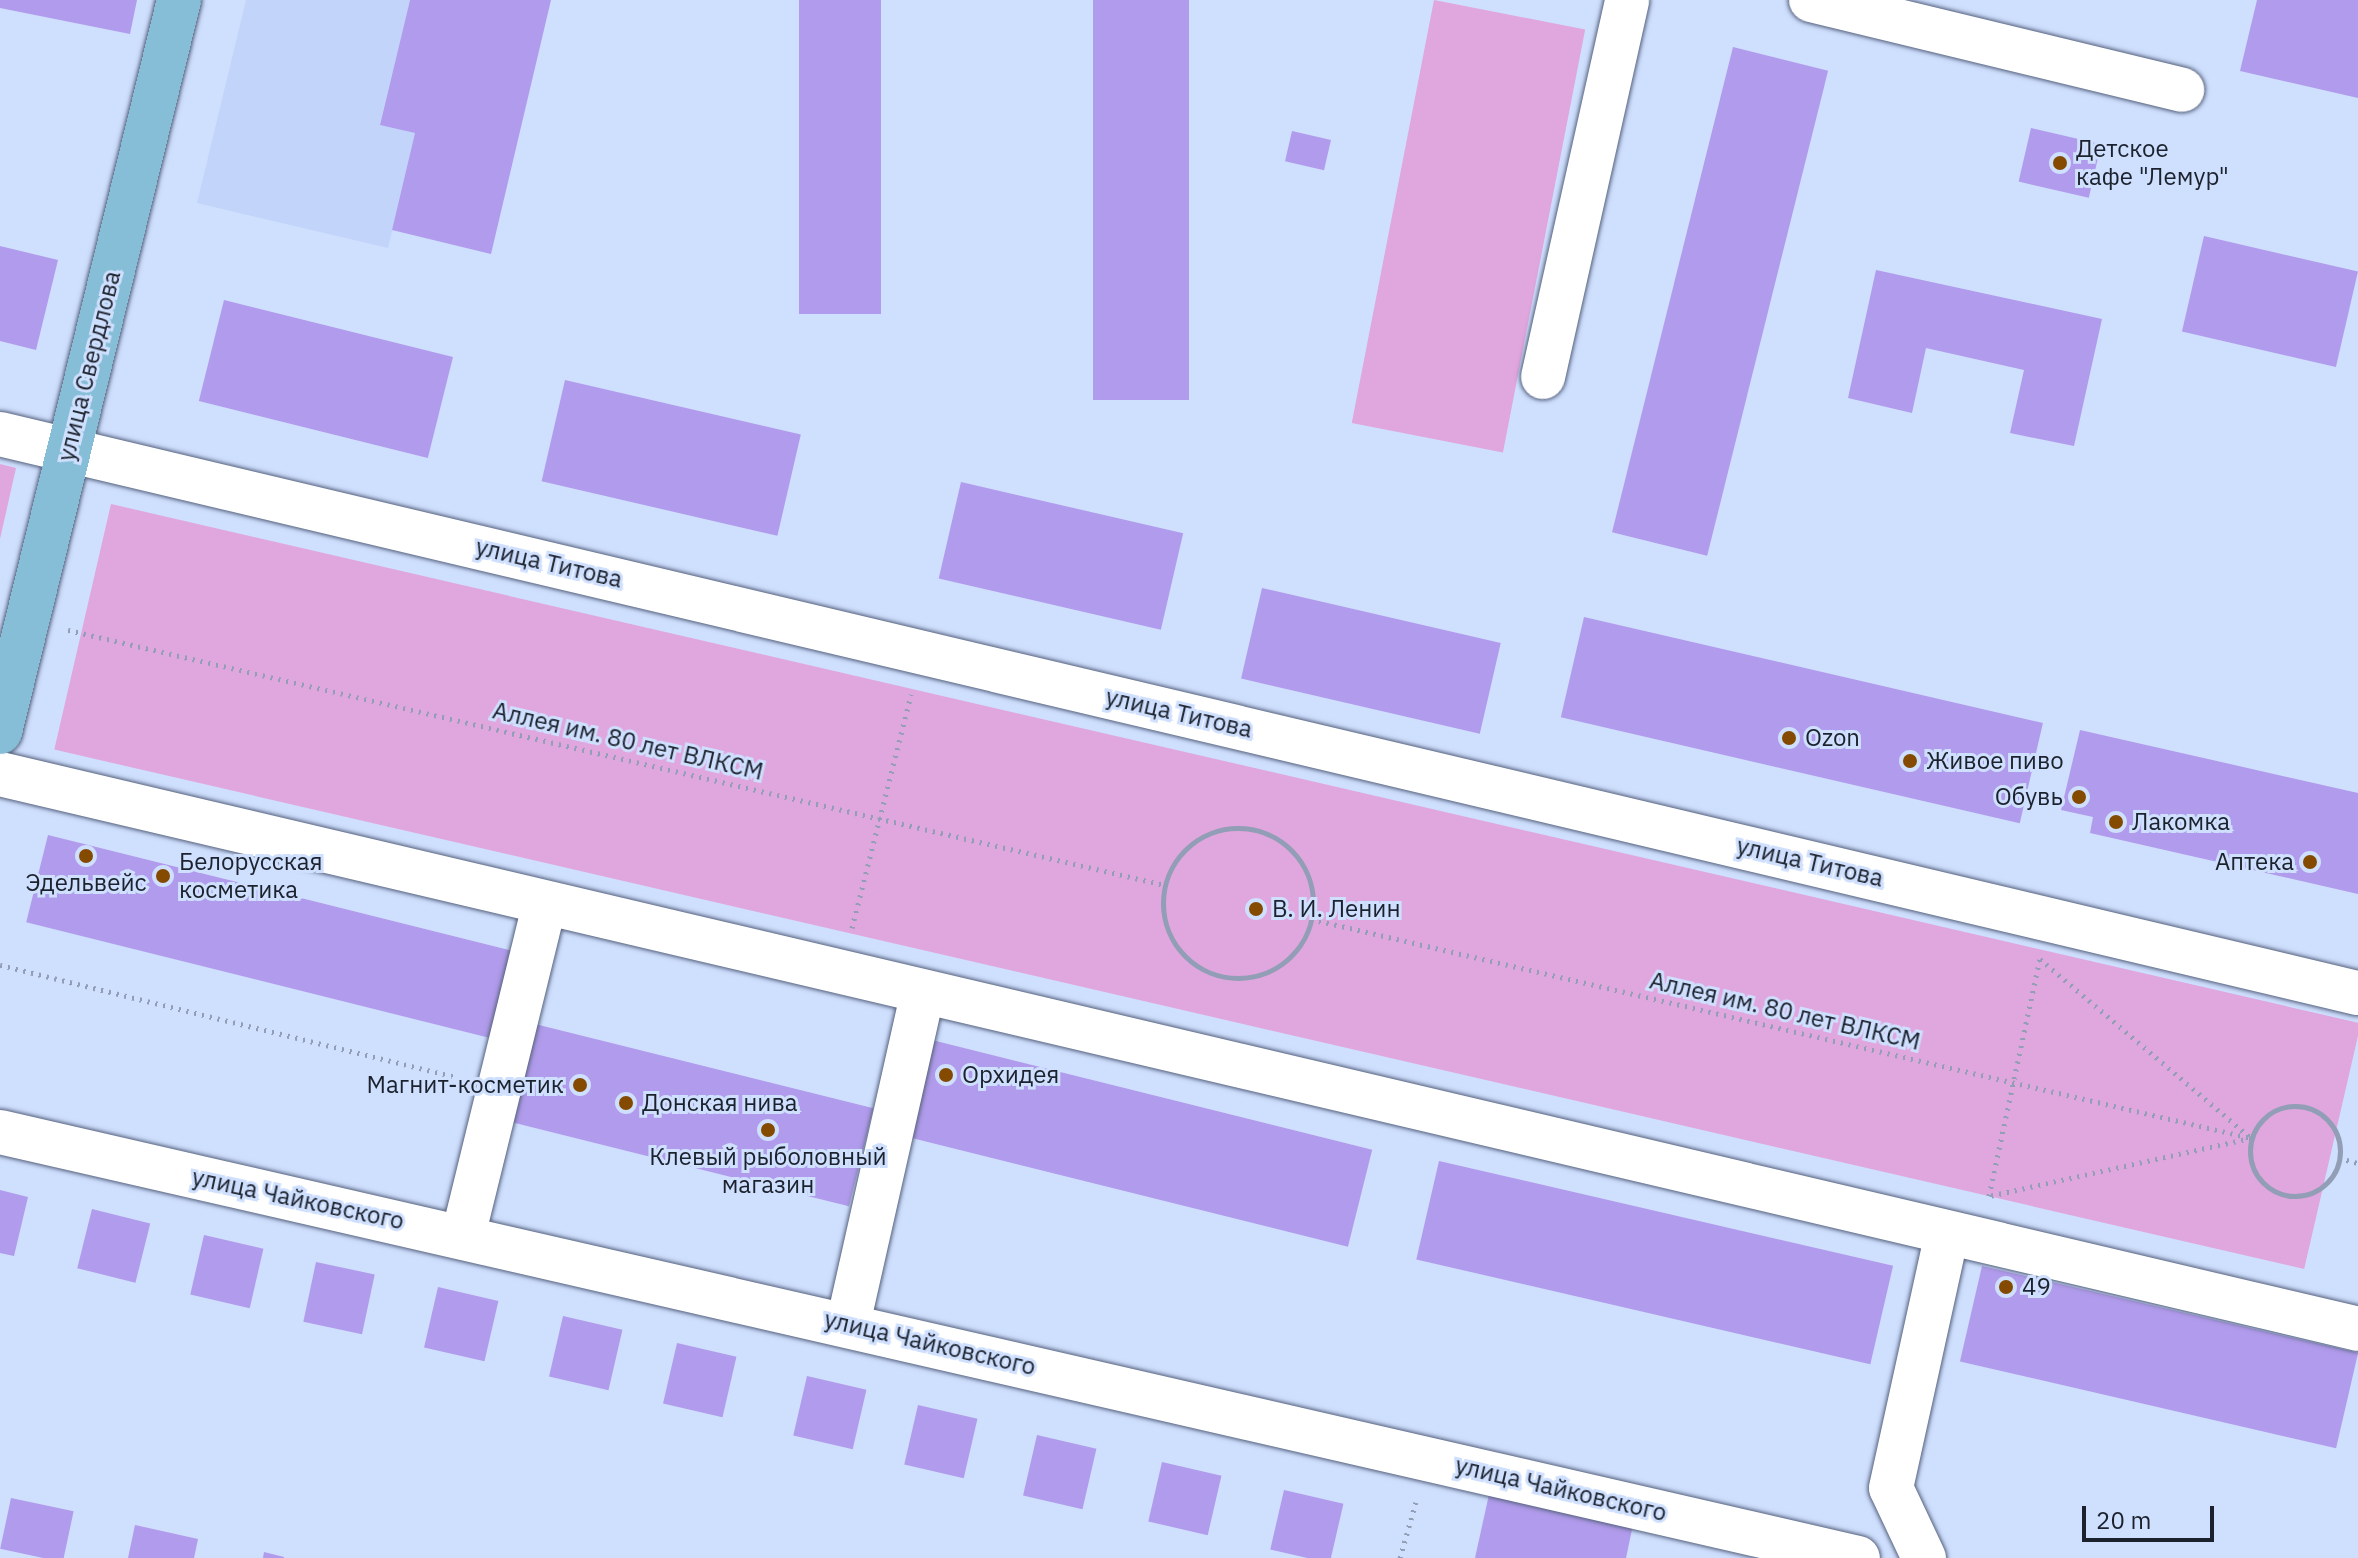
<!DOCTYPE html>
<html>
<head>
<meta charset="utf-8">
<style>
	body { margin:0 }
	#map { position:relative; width:2358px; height:1558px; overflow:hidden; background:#cfdffe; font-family:"IBM Plex Sans",sans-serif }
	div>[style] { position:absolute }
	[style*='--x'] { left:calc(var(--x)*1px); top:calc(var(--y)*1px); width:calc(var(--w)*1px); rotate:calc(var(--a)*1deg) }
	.built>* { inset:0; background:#c2d4fa }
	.green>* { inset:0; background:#e0a6de; transform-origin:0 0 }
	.building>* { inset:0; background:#b19bec; transform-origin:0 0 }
	.path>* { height:5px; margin-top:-2.5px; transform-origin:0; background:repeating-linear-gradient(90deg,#919eb6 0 2px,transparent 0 8px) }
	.path>.ring { margin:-2.5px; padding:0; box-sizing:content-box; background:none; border:5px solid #919eb6; border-radius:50% }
	.roads { filter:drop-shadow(0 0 2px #55627d) drop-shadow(0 0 2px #55627d) }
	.minor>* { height:44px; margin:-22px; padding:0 22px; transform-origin:22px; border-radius:22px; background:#fff }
	.major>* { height:44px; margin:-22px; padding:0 22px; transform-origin:22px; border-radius:22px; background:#86bed7 }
	.dots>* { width:22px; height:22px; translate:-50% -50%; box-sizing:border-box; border:4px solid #cfdffe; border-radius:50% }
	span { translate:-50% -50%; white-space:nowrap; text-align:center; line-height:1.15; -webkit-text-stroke:6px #cfdffe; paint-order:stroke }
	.poi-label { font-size:24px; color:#1c222d }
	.left { translate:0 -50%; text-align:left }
	.right { translate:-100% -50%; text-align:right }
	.street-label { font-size:24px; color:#1c222d }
	.scale { position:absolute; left:2082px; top:1506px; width:132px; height:36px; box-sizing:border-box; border:4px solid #1c222d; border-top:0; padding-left:10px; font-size:24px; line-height:28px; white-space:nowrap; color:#1c222d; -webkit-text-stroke:6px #cfdffe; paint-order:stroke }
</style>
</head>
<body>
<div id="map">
	<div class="built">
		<div style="clip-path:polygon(246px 0,410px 0,380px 124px,415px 133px,388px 248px,197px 203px)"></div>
	</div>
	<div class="green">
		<div style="left:1434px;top:0;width:154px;height:431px;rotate:11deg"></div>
		<div style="clip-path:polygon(0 464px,16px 468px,0 539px)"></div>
		<div style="left:111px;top:504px;width:2309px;height:252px;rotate:13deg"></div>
	</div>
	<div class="building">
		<div style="clip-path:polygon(0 0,137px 0,130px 34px,0 8px)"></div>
		<div style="clip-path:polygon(410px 0,551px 0,491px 254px,392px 230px,415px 133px,380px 125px)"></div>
		<div style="left:799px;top:0;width:82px;height:314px"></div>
		<div style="left:1093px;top:0;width:96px;height:400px"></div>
		<div style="clip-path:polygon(2257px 0,2358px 0,2358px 98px,2240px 71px)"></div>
		<div style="left:1733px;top:47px;width:98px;height:500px;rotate:14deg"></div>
		<div style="left:2031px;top:128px;width:72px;height:55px;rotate:13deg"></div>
		<div style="left:1292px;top:131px;width:40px;height:31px;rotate:13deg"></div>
		<div style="left:2204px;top:236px;width:158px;height:98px;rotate:13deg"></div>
		<div style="clip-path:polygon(0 246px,58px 260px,36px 350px,0 341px)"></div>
		<div style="clip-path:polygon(1876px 270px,2102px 319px,2074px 446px,2010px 433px,2024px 370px,1926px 348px,1912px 413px,1848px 398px)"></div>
		<div style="left:224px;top:300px;width:236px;height:104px;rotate:14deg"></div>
		<div style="left:565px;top:380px;width:242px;height:104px;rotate:13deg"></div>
		<div style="left:961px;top:482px;width:228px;height:99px;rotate:13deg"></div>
		<div style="left:1262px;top:588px;width:245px;height:93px;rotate:13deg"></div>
		<div style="left:1584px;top:617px;width:471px;height:103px;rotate:13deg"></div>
		<div style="clip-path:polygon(2080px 730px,2358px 793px,2358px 894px,2090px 833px,2093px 817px,2061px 810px)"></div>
		<div style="left:48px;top:835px;width:480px;height:90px;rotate:14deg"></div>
		<div style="left:527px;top:1022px;width:357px;height:101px;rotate:14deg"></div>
		<div style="left:920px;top:1037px;width:466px;height:100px;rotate:14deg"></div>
		<div style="left:1439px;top:1161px;width:466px;height:101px;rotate:13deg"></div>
		<div style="clip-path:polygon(0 1190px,28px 1197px,14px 1256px,0 1253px)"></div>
		<div style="left:92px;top:1209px;width:60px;height:61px;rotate:14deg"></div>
		<div style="left:204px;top:1235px;width:61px;height:61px;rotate:13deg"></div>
		<div style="left:316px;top:1262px;width:60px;height:61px;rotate:12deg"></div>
		<div style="left:1982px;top:1266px;width:386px;height:98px;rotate:13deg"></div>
		<div style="left:438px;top:1287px;width:62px;height:62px;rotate:13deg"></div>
		<div style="left:563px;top:1316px;width:61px;height:62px;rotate:13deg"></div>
		<div style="left:677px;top:1343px;width:61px;height:62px;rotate:13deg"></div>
		<div style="left:807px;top:1376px;width:61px;height:61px;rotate:13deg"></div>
		<div style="left:918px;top:1405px;width:61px;height:61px;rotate:13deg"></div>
		<div style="left:1037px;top:1435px;width:61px;height:62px;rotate:13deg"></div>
		<div style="left:1162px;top:1462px;width:61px;height:61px;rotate:13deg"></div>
		<div style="left:1284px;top:1490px;width:61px;height:61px;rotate:13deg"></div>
		<div style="clip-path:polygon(1490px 1490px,1634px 1520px,1626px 1558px,1475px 1558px)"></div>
		<div style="left:11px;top:1498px;width:64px;height:52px;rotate:12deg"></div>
		<div style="clip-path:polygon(135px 1525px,198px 1539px,194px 1558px,128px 1558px)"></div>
		<div style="clip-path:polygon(264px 1552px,284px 1557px,284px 1558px,263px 1558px)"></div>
	</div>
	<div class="path">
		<div style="--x:68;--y:630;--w:1126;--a:13.09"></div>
		<div class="ring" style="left:1163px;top:828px;width:145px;height:145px"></div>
		<div style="--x:1311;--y:919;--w:965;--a:13.11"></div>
		<div style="--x:852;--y:928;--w:241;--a:-75.8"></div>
		<div style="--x:2040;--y:959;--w:277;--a:40.3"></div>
		<div style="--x:2251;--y:1138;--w:268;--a:167.5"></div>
		<div style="--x:1989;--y:1196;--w:242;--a:-77.9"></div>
		<div style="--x:0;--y:965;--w:470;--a:13.8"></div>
		<div class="ring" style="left:2250px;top:1106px;width:85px;height:85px"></div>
		<div style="--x:2339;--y:1158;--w:20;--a:15"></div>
		<div style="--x:1400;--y:1558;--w:58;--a:-74.1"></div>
	</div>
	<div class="roads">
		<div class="minor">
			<div style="--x:1811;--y:0;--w:382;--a:13.6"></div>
			<div style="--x:1543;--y:377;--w:386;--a:-77.4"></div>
			<div style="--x:0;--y:434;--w:2423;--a:13.34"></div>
			<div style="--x:0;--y:774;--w:2422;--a:13.24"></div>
			<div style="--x:0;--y:1132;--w:1906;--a:12.91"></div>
			<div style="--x:463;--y:1236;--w:340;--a:-76.2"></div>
			<div style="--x:848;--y:1324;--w:337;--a:-77.3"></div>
			<div style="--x:1924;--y:1558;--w:77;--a:-115.2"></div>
			<div style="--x:1891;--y:1488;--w:261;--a:-77.6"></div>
		</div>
		<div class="major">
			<div style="--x:0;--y:732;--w:754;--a:-76.26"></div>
		</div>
	</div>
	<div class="dots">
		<div style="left:2060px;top:163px;background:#844a00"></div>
		<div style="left:1789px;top:738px;background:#844a00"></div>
		<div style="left:1910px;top:761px;background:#844a00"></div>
		<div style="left:2079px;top:797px;background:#844a00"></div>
		<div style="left:2116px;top:822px;background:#844a00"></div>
		<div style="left:86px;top:856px;background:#844a00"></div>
		<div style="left:2310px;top:862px;background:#844a00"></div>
		<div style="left:163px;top:876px;background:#844a00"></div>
		<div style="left:1256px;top:909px;background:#844a00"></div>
		<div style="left:946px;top:1075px;background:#844a00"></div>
		<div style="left:580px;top:1085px;background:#844a00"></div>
		<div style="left:626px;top:1103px;background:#844a00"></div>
		<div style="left:768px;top:1130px;background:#844a00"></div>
		<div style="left:2006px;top:1287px;background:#844a00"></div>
	</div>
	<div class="poi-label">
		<span class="left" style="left:2076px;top:163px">Детское<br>кафе "Лемур"</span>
		<span class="left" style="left:1805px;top:738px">Ozon</span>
		<span class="left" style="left:1926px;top:761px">Живое пиво</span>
		<span class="right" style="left:2063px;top:797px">Обувь</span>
		<span class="left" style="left:2132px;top:822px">Лакомка</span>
		<span class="left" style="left:179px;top:876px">Белорусская<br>косметика</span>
		<span class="right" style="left:2294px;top:862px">Аптека</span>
		<span style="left:86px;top:883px">Эдельвейс</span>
		<span class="left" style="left:1272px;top:909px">В. И. Ленин</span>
		<span class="left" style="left:962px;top:1075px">Орхидея</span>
		<span class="right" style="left:564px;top:1085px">Магнит-косметик</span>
		<span class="left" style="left:642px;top:1103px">Донская нива</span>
		<span style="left:768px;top:1171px">Клевый рыболовный<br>магазин</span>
		<span class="left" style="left:2022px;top:1287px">49</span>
	</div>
	<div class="street-label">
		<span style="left:89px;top:366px;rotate:-76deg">улица Свердлова</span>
		<span style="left:549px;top:563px;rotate:13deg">улица Титова</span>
		<span style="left:1179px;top:713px;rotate:13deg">улица Титова</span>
		<span style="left:628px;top:741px;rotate:13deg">Аллея им. 80 лет ВЛКСМ</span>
		<span style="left:1810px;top:862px;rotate:13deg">улица Титова</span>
		<span style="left:1785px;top:1011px;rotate:13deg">Аллея им. 80 лет ВЛКСМ</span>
		<span style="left:298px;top:1199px;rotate:12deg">улица Чайковского</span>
		<span style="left:930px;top:1343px;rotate:13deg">улица Чайковского</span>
		<span style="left:1561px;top:1489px;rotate:13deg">улица Чайковского</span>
	</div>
	<div class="scale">20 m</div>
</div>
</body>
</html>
